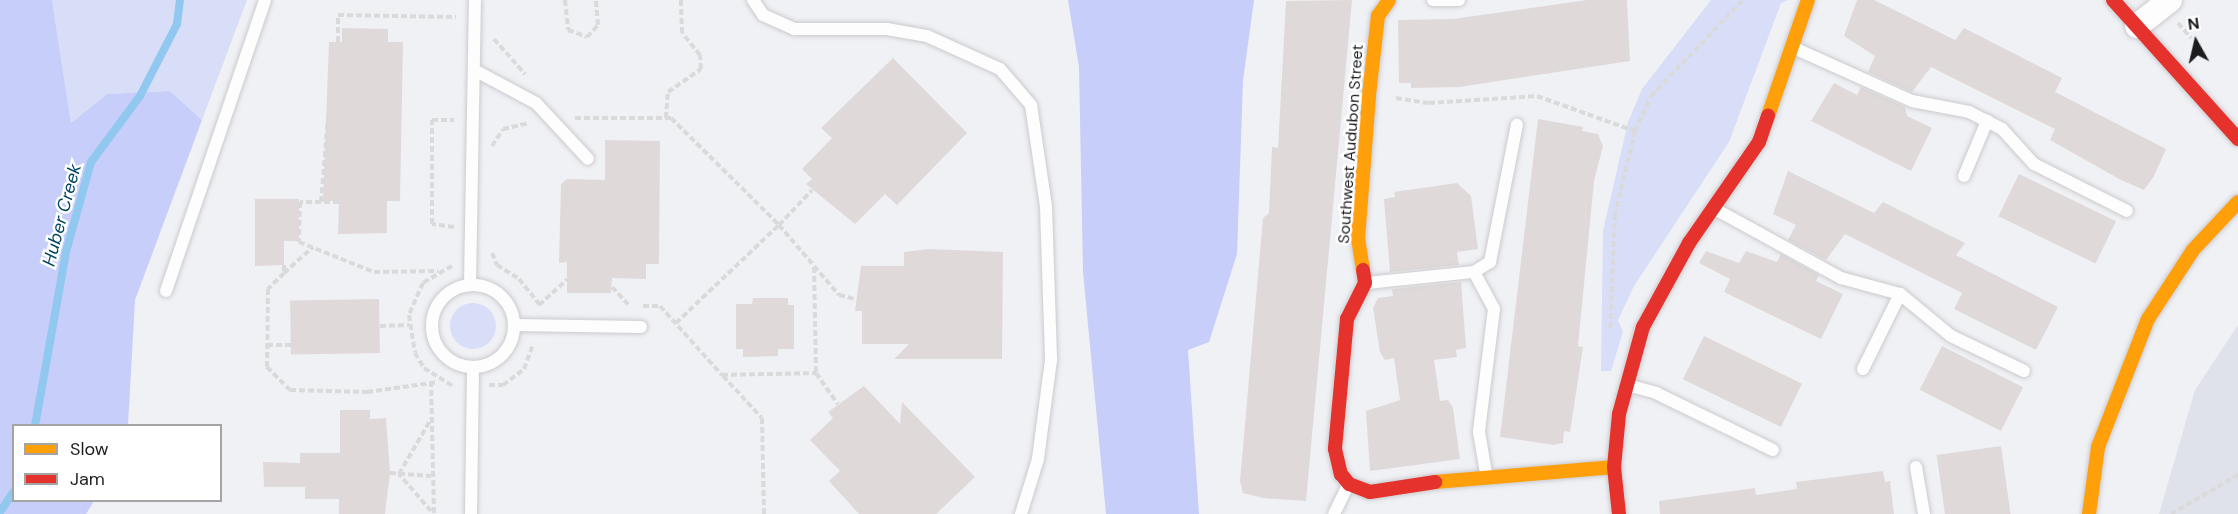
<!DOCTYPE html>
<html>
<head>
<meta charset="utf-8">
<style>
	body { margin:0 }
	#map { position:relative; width:2238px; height:514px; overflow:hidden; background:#f0f1f5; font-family:"DM Sans",sans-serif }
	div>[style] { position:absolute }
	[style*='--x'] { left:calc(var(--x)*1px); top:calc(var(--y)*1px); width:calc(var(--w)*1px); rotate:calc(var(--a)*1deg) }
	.built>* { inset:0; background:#e0e2eb }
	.green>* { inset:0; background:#d8def8 }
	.round { border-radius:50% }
	.forest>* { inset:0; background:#c6cef9 }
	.stream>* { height:8px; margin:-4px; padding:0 4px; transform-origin:4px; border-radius:4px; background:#90c8ef }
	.building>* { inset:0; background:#e0d9da; transform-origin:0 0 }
	.path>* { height:4px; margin-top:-2px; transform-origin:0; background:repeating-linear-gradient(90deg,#dadadb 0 6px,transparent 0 9px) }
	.roads { filter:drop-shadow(0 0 2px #cbcbce) drop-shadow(0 0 2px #cbcbce) }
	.lane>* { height:12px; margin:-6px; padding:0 6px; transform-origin:6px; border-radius:6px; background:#fdfdfe }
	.lane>.ring { margin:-6px; padding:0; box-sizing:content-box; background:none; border:12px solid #fdfdfe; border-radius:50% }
	.street>* { height:24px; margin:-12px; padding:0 12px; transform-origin:12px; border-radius:12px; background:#fdfdfe }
	.slow>* { height:14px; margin:-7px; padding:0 7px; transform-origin:7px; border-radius:7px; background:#ff9f0a }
	.jam>* { height:14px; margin:-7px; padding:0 7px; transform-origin:7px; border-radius:7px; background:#e5322d }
	span { translate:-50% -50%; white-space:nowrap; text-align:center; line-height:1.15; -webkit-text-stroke:5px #fff; paint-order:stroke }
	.street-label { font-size:16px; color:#1c1c1f }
	.water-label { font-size:18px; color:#046; font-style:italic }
	.legend { position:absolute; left:12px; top:424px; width:210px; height:78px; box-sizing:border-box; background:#fff; border:2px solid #a4a4a5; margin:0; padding:8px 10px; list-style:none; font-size:18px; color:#1c1c1f }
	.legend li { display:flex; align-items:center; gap:12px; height:30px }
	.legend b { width:30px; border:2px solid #a4a4a5 }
	.north { position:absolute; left:2166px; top:12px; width:60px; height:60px; -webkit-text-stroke:4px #fff; paint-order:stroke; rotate:352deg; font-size:16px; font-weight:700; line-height:24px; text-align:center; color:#1c1c1f }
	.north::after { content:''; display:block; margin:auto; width:21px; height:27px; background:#1c1c1f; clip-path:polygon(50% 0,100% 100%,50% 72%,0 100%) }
</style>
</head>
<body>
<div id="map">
	<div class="built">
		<div style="clip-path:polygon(2238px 325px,2238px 514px,2159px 514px,2195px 390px)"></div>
	</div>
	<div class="green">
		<div style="clip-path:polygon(52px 0,247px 0,202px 120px,170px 91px,107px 94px,71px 123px)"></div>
		<div style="clip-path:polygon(1711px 0,1788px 0,1781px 3px,1729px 142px,1634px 286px,1618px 320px,1623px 332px,1611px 371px,1601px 371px,1603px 231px,1628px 122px,1642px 89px)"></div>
		<div class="round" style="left:450px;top:303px;width:46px;height:46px"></div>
	</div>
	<div class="forest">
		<div style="clip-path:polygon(0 0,52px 0,71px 123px,107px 94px,170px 91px,202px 120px,135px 300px,128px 425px,14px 426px,14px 500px,94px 501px,86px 514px,0 514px)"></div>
		<div style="clip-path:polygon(1068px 0,1254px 0,1243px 81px,1237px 254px,1209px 342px,1188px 350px,1199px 514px,1106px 514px,1083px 272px,1079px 67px)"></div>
	</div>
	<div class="stream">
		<div style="--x:35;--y:426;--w:177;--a:-79.9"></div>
		<div style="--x:66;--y:252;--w:93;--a:-74.5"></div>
		<div style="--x:91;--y:162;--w:82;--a:-53.4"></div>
		<div style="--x:140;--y:96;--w:81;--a:-62.8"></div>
		<div style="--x:177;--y:24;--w:24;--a:-83"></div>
		<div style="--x:0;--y:512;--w:25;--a:-56"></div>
	</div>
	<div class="building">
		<div style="clip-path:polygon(1352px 0,1306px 501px,1263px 498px,1243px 493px,1240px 481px,1263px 218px,1269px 213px,1272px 147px,1278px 148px,1286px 1px)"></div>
		<div style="clip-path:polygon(1587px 0,1627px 0,1630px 61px,1459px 87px,1411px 88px,1411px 83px,1399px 83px,1398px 20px,1453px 19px)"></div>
		<div style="clip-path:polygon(1857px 0,1874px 0,1955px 40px,1964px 28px,2062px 78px,2055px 92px,2166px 149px,2154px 176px,2144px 190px,2121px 180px,2050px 140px,2055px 129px,1931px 67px,1912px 92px,1868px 72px,1875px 56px,1844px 36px)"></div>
		<div style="clip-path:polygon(342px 28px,388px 29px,388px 42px,403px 42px,400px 201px,387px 201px,387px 233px,338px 234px,339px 201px,323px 201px,329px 42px,342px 42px)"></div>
		<div style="clip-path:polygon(893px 58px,967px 133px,897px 205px,885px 194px,855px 224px,806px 184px,812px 179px,802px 169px,832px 138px,821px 128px)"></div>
		<div style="clip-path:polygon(1834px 83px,1857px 95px,1861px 87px,1905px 107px,1907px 116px,1932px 128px,1911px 171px,1811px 121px)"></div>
		<div style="clip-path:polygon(1538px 119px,1583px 127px,1582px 131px,1598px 134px,1603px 146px,1594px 181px,1578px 346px,1583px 347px,1570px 432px,1564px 431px,1563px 443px,1554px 445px,1500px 437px)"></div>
		<div style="clip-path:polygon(605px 140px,660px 141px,659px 264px,646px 264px,646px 279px,612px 278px,611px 293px,567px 293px,567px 262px,559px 263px,561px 184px,567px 179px,605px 180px)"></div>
		<div style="clip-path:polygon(1788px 171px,1874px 213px,1883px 202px,1965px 243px,1956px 255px,2058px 307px,2036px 350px,1954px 309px,1962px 293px,1845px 234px,1826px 260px,1788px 240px,1796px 225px,1773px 214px)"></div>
		<div style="left:2019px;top:174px;width:108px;height:47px;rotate:26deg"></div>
		<div style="clip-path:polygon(1457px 183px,1471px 196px,1478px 249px,1457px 252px,1459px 265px,1390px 272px,1384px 199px,1395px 197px,1394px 192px)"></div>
		<div style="clip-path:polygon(255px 199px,299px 199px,299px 241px,284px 241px,284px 265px,255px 266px)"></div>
		<div style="clip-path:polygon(929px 249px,1003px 252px,1002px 359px,894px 359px,909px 344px,862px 344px,862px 311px,855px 311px,861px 266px,904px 266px,904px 252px)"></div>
		<div style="clip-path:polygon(1706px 251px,1739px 263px,1746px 251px,1777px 262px,1781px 254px,1819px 275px,1816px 281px,1843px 294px,1821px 339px,1724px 292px,1730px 279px,1699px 263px)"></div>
		<div style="clip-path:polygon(1461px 282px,1466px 348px,1456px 350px,1457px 357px,1434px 360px,1440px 401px,1448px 400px,1453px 408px,1460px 459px,1370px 471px,1366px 411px,1400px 400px,1394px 358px,1385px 360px,1380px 352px,1373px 308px,1378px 298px,1393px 296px,1392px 289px)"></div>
		<div style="clip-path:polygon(753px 298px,788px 298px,788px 305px,794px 305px,794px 349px,778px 349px,778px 356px,743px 357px,743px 349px,736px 349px,736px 304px,752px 304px)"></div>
		<div style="left:379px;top:299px;width:54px;height:89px;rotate:89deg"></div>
		<div style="left:1704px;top:336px;width:109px;height:48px;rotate:26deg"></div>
		<div style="left:1942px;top:346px;width:91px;height:49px;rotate:27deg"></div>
		<div style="clip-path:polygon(864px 386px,900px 424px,902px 402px,975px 477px,936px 514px,859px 514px,829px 481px,840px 471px,810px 440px,833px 418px,828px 412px)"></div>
		<div style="clip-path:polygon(340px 410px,370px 410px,370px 419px,386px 418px,390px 473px,385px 514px,339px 514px,339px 499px,305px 499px,305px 487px,264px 487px,263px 462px,300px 463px,300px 453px,340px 453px)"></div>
		<div style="left:2001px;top:446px;width:69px;height:65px;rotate:82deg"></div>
		<div style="clip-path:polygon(1883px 471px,1885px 482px,1890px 481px,1894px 514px,1660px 514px,1659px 501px,1755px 488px,1756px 495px,1797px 489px,1796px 482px)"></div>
	</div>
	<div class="path">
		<div style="--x:565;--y:0;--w:30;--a:84"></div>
		<div style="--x:568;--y:30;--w:20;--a:20"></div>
		<div style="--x:587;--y:37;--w:16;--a:-47"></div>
		<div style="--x:598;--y:25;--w:25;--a:-95"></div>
		<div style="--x:2178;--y:23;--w:20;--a:49"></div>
		<div style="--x:494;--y:39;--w:47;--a:48.5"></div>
		<div style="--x:338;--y:42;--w:27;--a:-90"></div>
		<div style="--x:338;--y:15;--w:118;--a:1"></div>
		<div style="--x:1396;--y:98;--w:33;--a:9"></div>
		<div style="--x:1429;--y:103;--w:108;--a:-3.7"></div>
		<div style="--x:1537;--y:96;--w:104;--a:19.7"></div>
		<div style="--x:1635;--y:131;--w:85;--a:103.5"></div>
		<div style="--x:1615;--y:214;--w:117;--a:92.4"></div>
		<div style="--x:575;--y:118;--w:96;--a:0"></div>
		<div style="--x:671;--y:118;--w:152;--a:44.7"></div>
		<div style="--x:779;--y:225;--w:48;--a:-46.7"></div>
		<div style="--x:666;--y:118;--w:26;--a:-86"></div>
		<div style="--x:668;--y:92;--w:40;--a:-34.9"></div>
		<div style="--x:701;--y:69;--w:14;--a:-94"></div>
		<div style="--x:700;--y:55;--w:28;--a:-129"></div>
		<div style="--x:682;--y:33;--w:33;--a:-92"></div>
		<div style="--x:1635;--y:131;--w:38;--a:-65"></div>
		<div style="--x:1651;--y:96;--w:133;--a:-46.2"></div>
		<div style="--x:492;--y:146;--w:20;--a:-57"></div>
		<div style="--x:503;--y:129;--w:26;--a:-13"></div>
		<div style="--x:321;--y:202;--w:83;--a:-85.2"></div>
		<div style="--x:339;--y:202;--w:39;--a:180"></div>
		<div style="--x:300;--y:202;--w:40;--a:91.4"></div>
		<div style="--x:299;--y:242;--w:81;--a:21.8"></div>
		<div style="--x:374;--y:272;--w:64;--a:-0.9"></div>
		<div style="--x:454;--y:227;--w:22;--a:-172"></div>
		<div style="--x:432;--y:224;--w:104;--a:-90"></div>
		<div style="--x:432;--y:120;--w:22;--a:0"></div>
		<div style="--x:492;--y:253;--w:13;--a:67"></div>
		<div style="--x:497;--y:265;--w:26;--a:32"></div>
		<div style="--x:519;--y:279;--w:33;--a:51"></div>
		<div style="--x:284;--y:265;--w:8;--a:90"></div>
		<div style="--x:284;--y:273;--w:39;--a:-42"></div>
		<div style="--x:452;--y:266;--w:34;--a:150"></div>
		<div style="--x:423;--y:283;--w:35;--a:114"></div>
		<div style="--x:409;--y:315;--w:38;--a:81"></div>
		<div style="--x:415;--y:353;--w:17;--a:59"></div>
		<div style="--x:424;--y:368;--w:36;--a:32"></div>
		<div style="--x:814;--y:267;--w:106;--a:88.9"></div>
		<div style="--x:816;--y:373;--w:38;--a:55"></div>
		<div style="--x:284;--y:273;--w:23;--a:135"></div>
		<div style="--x:268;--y:289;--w:78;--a:90.7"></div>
		<div style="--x:267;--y:367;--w:33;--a:45"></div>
		<div style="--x:290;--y:390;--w:77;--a:1.5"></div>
		<div style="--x:367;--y:392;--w:72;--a:-8"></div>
		<div style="--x:612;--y:287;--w:26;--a:47"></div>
		<div style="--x:539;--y:305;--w:38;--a:-42"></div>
		<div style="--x:643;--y:306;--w:17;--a:0"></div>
		<div style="--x:660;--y:306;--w:93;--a:48.1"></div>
		<div style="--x:722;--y:375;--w:94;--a:-1.2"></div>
		<div style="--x:676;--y:323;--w:142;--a:-43.6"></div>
		<div style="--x:779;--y:225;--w:92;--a:49.4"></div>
		<div style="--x:839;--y:295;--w:16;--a:14"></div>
		<div style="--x:380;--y:326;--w:29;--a:-2"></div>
		<div style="--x:267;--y:345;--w:24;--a:0"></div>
		<div style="--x:723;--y:376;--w:57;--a:47.1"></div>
		<div style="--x:762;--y:418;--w:96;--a:88.8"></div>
		<div style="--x:431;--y:381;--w:133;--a:88.7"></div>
		<div style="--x:489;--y:385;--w:14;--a:0"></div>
		<div style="--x:503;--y:385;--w:26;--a:-37"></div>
		<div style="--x:524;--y:369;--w:27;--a:-70"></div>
		<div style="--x:390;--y:473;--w:41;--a:4.2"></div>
		<div style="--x:431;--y:511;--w:49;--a:-130.9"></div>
		<div style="--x:399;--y:474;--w:64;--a:-59.8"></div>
		<div style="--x:2171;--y:514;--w:78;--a:-30.2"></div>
	</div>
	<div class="roads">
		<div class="lane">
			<div style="--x:753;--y:0;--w:18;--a:56"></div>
			<div style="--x:763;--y:15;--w:35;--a:24"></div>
			<div style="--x:795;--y:29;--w:92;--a:0"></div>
			<div style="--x:887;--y:29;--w:41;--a:9.9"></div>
			<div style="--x:927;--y:36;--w:80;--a:24.3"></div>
			<div style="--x:1000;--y:69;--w:48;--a:49.3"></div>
			<div style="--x:1031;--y:105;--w:103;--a:81.6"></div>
			<div style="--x:1046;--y:207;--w:153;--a:88.1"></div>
			<div style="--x:1051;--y:360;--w:100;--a:97.5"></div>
			<div style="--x:1038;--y:459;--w:58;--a:107.2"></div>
			<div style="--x:1433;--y:0;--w:26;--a:0"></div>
			<div style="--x:1794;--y:48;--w:129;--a:24.2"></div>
			<div style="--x:1912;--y:101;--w:58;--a:10.9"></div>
			<div style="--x:1969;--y:112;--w:37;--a:27"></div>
			<div style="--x:2002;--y:129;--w:47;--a:47.6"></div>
			<div style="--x:2034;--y:164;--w:104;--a:26.8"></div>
			<div style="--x:476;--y:71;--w:68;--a:28.1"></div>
			<div style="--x:536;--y:103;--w:76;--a:47.1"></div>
			<div style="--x:1964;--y:176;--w:60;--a:-67.3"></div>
			<div style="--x:1715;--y:209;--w:144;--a:28.7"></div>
			<div style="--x:1841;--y:278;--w:61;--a:15.2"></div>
			<div style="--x:1900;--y:294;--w:66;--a:39.5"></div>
			<div style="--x:1951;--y:336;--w:81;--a:25.6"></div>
			<div style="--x:1474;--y:272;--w:42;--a:61.6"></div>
			<div style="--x:1494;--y:309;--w:124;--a:97"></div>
			<div style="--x:1479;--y:432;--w:42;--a:80.3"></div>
			<div style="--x:1367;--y:283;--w:108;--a:-5.9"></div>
			<div style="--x:1474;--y:272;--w:19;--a:-32"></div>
			<div style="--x:1490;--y:262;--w:140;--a:-78.9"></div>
			<div style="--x:470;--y:284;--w:284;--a:-89"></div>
			<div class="ring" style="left:432px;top:285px;width:70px;height:70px"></div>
			<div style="--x:166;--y:291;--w:307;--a:-71.2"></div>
			<div style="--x:515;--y:325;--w:126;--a:0.9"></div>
			<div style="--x:1863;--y:369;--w:84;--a:-63.7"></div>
			<div style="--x:1627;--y:385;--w:30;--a:15"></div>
			<div style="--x:1656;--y:393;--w:130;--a:26"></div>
			<div style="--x:1916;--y:467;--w:48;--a:80.3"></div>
			<div style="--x:471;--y:514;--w:146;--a:-89.2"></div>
			<div style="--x:1334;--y:514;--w:32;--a:-64"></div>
		</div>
		<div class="street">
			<div style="--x:2137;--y:26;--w:42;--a:-38.2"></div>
		</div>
		<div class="slow">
			<div style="--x:1768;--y:116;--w:123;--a:-71"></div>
			<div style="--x:1363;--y:270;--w:31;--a:-99"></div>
			<div style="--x:1358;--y:239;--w:144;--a:-85.6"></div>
			<div style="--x:1369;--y:95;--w:80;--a:-83.5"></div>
			<div style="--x:1378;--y:16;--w:19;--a:-55"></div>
			<div style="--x:1435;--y:482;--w:180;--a:-4.8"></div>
			<div style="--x:2089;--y:514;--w:68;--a:-82.3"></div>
			<div style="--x:2098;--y:447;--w:137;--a:-68.7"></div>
			<div style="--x:2148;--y:319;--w:82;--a:-56.9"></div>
			<div style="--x:2193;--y:250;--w:66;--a:-46.8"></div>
		</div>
		<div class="jam">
			<div style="--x:2113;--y:0;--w:187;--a:48"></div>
			<div style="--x:1363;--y:270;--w:13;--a:81"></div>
			<div style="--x:1365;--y:283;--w:40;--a:116.6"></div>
			<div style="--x:1347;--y:319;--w:131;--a:95.3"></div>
			<div style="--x:1335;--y:449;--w:26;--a:77"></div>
			<div style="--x:1341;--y:474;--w:13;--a:51"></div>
			<div style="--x:1349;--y:484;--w:22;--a:21"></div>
			<div style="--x:1370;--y:492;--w:66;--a:-8.7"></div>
			<div style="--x:1619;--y:514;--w:47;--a:-96.1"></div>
			<div style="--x:1614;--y:467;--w:53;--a:-84.6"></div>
			<div style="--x:1619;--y:414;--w:90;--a:-74.6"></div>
			<div style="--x:1643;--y:327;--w:96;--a:-61.3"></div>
			<div style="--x:1689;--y:243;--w:123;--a:-55.3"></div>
			<div style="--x:1759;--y:142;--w:28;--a:-71"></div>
		</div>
	</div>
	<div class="street-label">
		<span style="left:1351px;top:144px;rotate:-86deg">Southwest Audubon Street</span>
	</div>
	<div class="water-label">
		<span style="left:62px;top:215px;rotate:-75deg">Huber Creek</span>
	</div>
	<ul class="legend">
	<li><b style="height:8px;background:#ff9f0a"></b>Slow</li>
	<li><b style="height:8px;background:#e5322d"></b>Jam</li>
	</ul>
	<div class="north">N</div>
</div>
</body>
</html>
